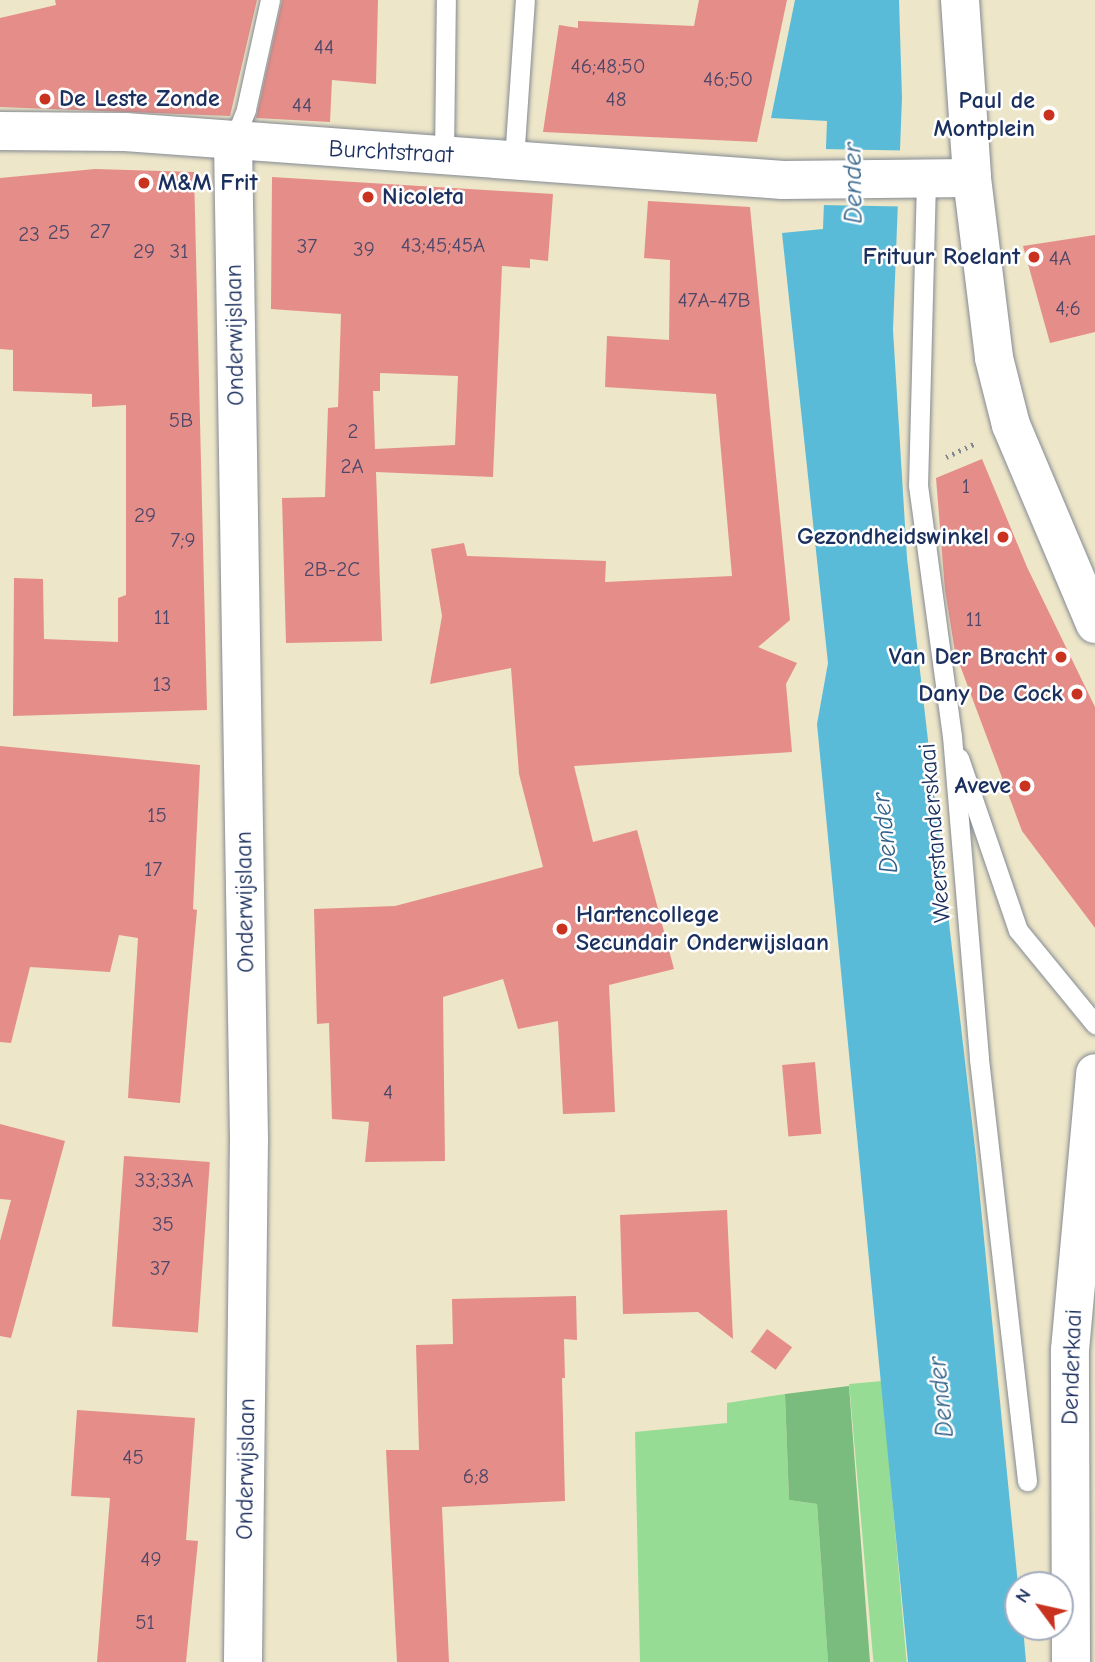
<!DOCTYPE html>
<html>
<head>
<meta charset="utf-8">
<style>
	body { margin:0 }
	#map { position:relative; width:1095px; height:1662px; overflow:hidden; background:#ede6c8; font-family:"Comic Neue",sans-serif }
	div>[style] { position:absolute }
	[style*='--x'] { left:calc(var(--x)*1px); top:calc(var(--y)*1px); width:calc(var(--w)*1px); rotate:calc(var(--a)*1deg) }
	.green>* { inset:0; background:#97dc94; transform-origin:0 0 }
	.forest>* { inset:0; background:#79bc7e }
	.water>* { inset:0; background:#59bbd7 }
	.pier>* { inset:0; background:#ede6c8; transform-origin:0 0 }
	.building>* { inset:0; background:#e58e89; transform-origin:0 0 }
	.path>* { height:4.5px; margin-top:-2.25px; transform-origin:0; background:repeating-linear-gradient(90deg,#848a93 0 2px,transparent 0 7px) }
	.roads { filter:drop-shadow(0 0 2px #848a93) drop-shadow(0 0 2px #848a93) }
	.service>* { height:19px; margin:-9.5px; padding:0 9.5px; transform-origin:9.5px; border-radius:9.5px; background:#fff }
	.minor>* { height:38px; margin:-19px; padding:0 19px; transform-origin:19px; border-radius:19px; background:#fff }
	.dots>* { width:19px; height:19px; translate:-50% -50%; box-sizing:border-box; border:4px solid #fff; border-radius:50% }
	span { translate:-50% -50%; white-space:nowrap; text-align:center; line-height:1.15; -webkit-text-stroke:5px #fff; paint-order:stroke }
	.number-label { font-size:21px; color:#4e4769 }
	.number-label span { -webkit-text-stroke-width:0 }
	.poi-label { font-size:24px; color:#1b2f5e; font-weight:700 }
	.left { translate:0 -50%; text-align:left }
	.right { translate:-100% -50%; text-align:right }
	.street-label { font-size:24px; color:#1b2f5e }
	.water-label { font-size:26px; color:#316088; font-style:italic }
	.north { position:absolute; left:1004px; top:1571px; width:70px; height:70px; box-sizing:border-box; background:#fff; border:2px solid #a4acbf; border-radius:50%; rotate:303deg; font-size:19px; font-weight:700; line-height:28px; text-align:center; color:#1b2f5e }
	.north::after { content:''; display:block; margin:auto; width:24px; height:32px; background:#c8321e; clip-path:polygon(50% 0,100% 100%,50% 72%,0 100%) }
</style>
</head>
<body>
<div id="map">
	<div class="green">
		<div style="left:882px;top:1381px;width:282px;height:33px;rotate:85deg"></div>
		<div style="clip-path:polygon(785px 1394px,789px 1500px,817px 1504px,828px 1662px,640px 1662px,635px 1432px,727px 1423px,727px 1403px)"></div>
	</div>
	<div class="forest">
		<div style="clip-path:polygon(849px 1386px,870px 1662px,828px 1662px,817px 1504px,789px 1500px,785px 1394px)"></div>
	</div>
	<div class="water">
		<div style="clip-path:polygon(795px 0,899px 0,902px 98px,893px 330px,907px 558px,976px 1157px,1018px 1585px,1018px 1627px,1023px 1627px,1026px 1662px,908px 1662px,817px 724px,828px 663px,782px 233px,823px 229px,827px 121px,771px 118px)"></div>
	</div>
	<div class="pier">
		<div style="left:822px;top:149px;width:81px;height:56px;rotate:1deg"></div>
	</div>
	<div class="building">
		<div style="clip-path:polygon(55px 0,257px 0,230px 116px,0 107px,0 18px,56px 5px)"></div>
		<div style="clip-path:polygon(282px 0,378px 0,376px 84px,332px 80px,330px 122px,256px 118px)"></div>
		<div style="clip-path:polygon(699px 0,787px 0,757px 142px,543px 132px,559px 25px,578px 28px,578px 21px,694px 26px)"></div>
		<div style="clip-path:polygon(95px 169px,194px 172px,207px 710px,13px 716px,14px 578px,43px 579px,44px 639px,118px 642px,118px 598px,126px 595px,126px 405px,92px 407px,92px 394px,13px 391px,13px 350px,0 349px,0 178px)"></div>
		<div style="clip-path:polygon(evenodd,272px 177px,553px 194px,548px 261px,530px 259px,530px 268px,502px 266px,493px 477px,376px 472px,382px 641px,286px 643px,282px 498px,325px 497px,328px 408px,338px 407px,341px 314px,271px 309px,272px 177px,380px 373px,458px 376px,455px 445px,375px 449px,373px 391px,380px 391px,380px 373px)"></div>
		<div style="clip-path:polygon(648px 201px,750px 207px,790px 620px,758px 647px,797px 663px,786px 684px,792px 752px,574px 766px,593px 842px,637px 830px,674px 969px,609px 985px,615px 1112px,563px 1114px,558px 1021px,518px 1029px,503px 979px,443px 997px,445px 1161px,365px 1162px,369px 1122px,332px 1119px,329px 1023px,317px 1024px,314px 909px,395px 906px,543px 867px,519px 774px,511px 668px,430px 684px,442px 616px,431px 549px,464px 543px,467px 556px,606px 561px,605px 582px,732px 576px,716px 394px,605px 387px,607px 336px,669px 340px,670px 260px,644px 258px)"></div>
		<div style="clip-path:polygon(1095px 235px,1095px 332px,1050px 343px,1023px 246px)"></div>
		<div style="clip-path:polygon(982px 459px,1027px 567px,1095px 707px,1095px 928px,1022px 831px,955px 652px,945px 590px,936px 478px)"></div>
		<div style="clip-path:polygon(0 746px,200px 765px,193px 909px,197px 910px,180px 1103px,128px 1098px,138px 938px,119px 935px,110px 972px,30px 967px,11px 1043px,0 1042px)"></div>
		<div style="left:815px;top:1062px;width:72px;height:33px;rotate:85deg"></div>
		<div style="clip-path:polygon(0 1124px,65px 1141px,11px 1338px,0 1336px,0 1241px,11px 1200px,0 1199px)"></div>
		<div style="left:124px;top:1156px;width:86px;height:171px;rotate:4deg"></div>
		<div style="clip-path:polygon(727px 1210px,733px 1339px,698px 1312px,623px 1314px,620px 1215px)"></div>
		<div style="clip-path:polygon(576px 1296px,577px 1340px,564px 1339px,565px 1378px,562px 1378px,565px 1501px,442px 1507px,449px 1662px,397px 1662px,386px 1450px,419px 1450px,416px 1345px,453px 1344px,452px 1299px)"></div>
		<div style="left:767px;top:1329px;width:31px;height:28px;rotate:36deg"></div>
		<div style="clip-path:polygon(77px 1410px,195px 1418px,186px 1540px,198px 1541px,186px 1662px,97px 1662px,110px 1498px,71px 1496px)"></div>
	</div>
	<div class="path">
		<div style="--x:946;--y:457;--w:33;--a:-25"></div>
	</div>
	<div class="roads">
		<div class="service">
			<div style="--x:233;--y:142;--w:35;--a:-68"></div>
			<div style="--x:246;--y:109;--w:112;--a:-77.6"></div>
			<div style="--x:444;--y:155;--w:155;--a:-89.3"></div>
			<div style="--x:514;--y:160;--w:160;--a:-86.1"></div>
			<div style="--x:926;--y:181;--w:304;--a:91.5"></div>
			<div style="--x:918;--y:485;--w:253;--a:82.3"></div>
			<div style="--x:952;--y:736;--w:324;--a:85.2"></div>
			<div style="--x:979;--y:1059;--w:425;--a:83.5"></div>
			<div style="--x:959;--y:758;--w:182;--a:71.1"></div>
			<div style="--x:1018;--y:930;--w:122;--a:50.7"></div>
		</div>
		<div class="minor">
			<div style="--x:960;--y:0;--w:178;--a:86.1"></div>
			<div style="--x:972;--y:178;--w:181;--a:83"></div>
			<div style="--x:994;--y:358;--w:69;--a:75.8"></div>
			<div style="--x:1011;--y:425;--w:216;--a:67.1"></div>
			<div style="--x:0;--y:131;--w:125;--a:0.5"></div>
			<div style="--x:125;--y:132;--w:660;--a:4.17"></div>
			<div style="--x:783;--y:180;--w:189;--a:-0.6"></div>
			<div style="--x:233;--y:142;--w:997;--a:89.08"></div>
			<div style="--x:249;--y:1139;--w:523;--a:90.66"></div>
			<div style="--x:1071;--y:1662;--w:312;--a:-90.2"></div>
			<div style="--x:1070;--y:1350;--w:278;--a:-84.8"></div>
		</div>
	</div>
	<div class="dots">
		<div style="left:45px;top:99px;background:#c8321e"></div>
		<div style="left:1049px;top:115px;background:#c8321e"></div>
		<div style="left:144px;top:183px;background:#c8321e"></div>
		<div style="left:368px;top:197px;background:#c8321e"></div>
		<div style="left:1034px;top:257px;background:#c8321e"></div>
		<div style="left:1003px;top:537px;background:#c8321e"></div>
		<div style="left:1061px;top:657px;background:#c8321e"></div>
		<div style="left:1077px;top:694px;background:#c8321e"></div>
		<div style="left:1025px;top:786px;background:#c8321e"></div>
		<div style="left:562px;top:929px;background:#c8321e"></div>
	</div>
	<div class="number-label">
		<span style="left:324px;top:47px">44</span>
		<span style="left:608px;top:66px">46;48;50</span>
		<span style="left:728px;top:79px">46;50</span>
		<span style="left:616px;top:99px">48</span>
		<span style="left:302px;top:105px">44</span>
		<span style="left:100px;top:231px">27</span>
		<span style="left:59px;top:232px">25</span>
		<span style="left:29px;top:234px">23</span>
		<span style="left:443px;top:245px">43;45;45A</span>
		<span style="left:307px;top:246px">37</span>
		<span style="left:364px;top:249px">39</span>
		<span style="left:144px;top:251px">29</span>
		<span style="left:179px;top:251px">31</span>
		<span style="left:1060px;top:258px">4A</span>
		<span style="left:714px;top:300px">47A-47B</span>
		<span style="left:1068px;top:308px">4;6</span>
		<span style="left:181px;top:420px">5B</span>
		<span style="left:353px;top:431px">2</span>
		<span style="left:352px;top:466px">2A</span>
		<span style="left:966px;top:486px">1</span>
		<span style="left:145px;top:515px">29</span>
		<span style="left:183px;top:540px">7;9</span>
		<span style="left:332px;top:569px">2B-2C</span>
		<span style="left:162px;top:617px">11</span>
		<span style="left:974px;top:619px">11</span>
		<span style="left:162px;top:684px">13</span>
		<span style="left:157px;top:815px">15</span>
		<span style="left:153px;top:869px">17</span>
		<span style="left:388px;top:1092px">4</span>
		<span style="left:164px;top:1180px">33;33A</span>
		<span style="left:163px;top:1224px">35</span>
		<span style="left:160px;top:1268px">37</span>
		<span style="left:133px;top:1457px">45</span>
		<span style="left:476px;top:1476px">6;8</span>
		<span style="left:151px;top:1559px">49</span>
		<span style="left:145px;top:1622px">51</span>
	</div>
	<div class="poi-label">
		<span class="left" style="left:59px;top:99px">De Leste Zonde</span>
		<span class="right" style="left:1035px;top:115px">Paul de<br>Montplein</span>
		<span class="left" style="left:158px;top:183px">M&amp;M Frit</span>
		<span class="left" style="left:382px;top:197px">Nicoleta</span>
		<span class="right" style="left:1020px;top:257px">Frituur Roelant</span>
		<span class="right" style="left:989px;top:537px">Gezondheidswinkel</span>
		<span class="right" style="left:1047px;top:657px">Van Der Bracht</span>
		<span class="right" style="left:1063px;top:694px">Dany De Cock</span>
		<span class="right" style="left:1011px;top:786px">Aveve</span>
		<span class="left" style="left:576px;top:929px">Hartencollege<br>Secundair Onderwijslaan</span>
	</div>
	<div class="street-label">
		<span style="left:391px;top:152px;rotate:3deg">Burchtstraat</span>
		<span style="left:235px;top:335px;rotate:-91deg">Onderwijslaan</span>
		<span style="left:935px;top:833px;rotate:-95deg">Weerstanderskaai</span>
		<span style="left:245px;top:902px;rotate:-91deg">Onderwijslaan</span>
		<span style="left:1072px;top:1367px;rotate:-88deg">Denderkaai</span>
		<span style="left:246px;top:1469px;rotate:-89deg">Onderwijslaan</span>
	</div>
	<div class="water-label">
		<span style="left:854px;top:183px;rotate:-91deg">Dender</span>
		<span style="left:886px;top:833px;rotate:-96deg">Dender</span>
		<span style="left:942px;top:1397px;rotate:-96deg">Dender</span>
	</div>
	<div class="north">N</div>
</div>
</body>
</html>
